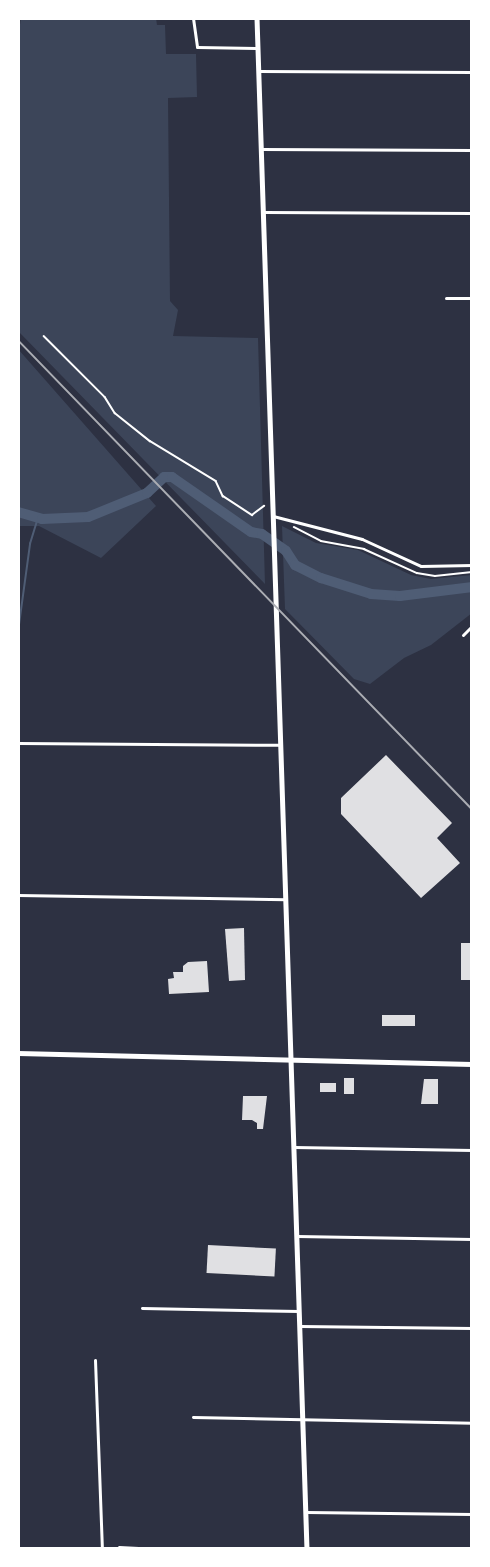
<!DOCTYPE html>
<html>
<head>
<meta charset="utf-8">
<style>
	body { margin:0 }
	#map { position:relative; width:490px; height:1567px; overflow:hidden; background:#2d3142; font-family:Manrope,sans-serif }
	div>[style] { position:absolute }
	[style*='--x'] { left:calc(var(--x)*1px); top:calc(var(--y)*1px); width:calc(var(--w)*1px); rotate:calc(var(--a)*1deg) }
	.green>* { inset:0; background:#3c4559 }
	.stream>* { height:1.5px; margin:-0.75px; padding:0 0.75px; transform-origin:0.75px; border-radius:0.75px; background:#4f5d75 }
	.river>* { height:10px; margin:-5px; padding:0 5px; transform-origin:5px; border-radius:5px; background:#4f5d75 }
	.building>* { inset:0; background:#e0e0e3; transform-origin:0 0 }
	.path>* { height:1.5px; margin:-0.75px; padding:0 0.75px; transform-origin:0.75px; border-radius:0.75px; background:#fff }
	.minor>* { height:3px; margin:-1.5px; padding:0 1.5px; transform-origin:1.5px; border-radius:1.5px; background:#fff }
	.tertiary>* { height:4.5px; margin:-2.25px; padding:0 2.25px; transform-origin:2.25px; border-radius:2.25px; background:#fff }
	.primary>* { height:5px; margin:-2.5px; padding:0 2.5px; transform-origin:2.5px; border-radius:2.5px; background:#fff }
	.rail>* { height:1.5px; margin:-0.75px; padding:0 0.75px; transform-origin:0.75px; border-radius:0.75px; background:#abadb3 }
	span { translate:-50% -50%; white-space:nowrap; text-align:center; line-height:1.15; -webkit-text-stroke:4.5px #fff; paint-order:stroke }
	.frame { position:absolute; inset:0; border:20px solid #fff; pointer-events:none }
</style>
</head>
<body>
<div id="map">
	<div class="green">
		<div style="clip-path:polygon(21px 18px,156px 18px,157px 25px,165px 25px,166px 54px,196px 54px,197px 97px,168px 98px,170px 301px,178px 310px,173px 336px,258px 338px,265px 584px,18px 331px,18px 38px)"></div>
		<div style="clip-path:polygon(18px 349px,156px 506px,101px 558px,39px 526px,18px 526px)"></div>
		<div style="clip-path:polygon(282px 526px,316px 543px,358px 550px,411px 575px,431px 579px,472px 575px,472px 613px,431px 645px,404px 658px,370px 684px,354px 679px,285px 609px)"></div>
	</div>
	<div class="stream">
		<div style="--x:18;--y:632;--w:89;--a:-82.2"></div>
		<div style="--x:30;--y:544;--w:27;--a:-73"></div>
	</div>
	<div class="river">
		<div style="--x:18;--y:512;--w:25;--a:16"></div>
		<div style="--x:42;--y:519;--w:46;--a:-2.5"></div>
		<div style="--x:88;--y:517;--w:64;--a:-22.1"></div>
		<div style="--x:147;--y:493;--w:23;--a:-43"></div>
		<div style="--x:164;--y:477;--w:8;--a:0"></div>
		<div style="--x:172;--y:477;--w:96;--a:34.8"></div>
		<div style="--x:251;--y:532;--w:11;--a:10"></div>
		<div style="--x:262;--y:534;--w:29;--a:35"></div>
		<div style="--x:286;--y:551;--w:17;--a:57"></div>
		<div style="--x:295;--y:565;--w:29;--a:27"></div>
		<div style="--x:321;--y:578;--w:52;--a:17.7"></div>
		<div style="--x:371;--y:594;--w:29;--a:4"></div>
		<div style="--x:400;--y:596;--w:73;--a:-7.1"></div>
	</div>
	<div class="building">
		<div style="clip-path:polygon(386px 755px,452px 823px,437px 838px,460px 863px,421px 898px,341px 814px,341px 798px)"></div>
		<div style="clip-path:polygon(244px 928px,245px 980px,229px 981px,225px 929px)"></div>
		<div style="left:461px;top:943px;width:11px;height:37px"></div>
		<div style="clip-path:polygon(207px 961px,209px 992px,169px 994px,168px 979px,174px 978px,173px 972px,183px 972px,183px 966px,188px 962px)"></div>
		<div style="left:382px;top:1015px;width:33px;height:11px"></div>
		<div style="left:344px;top:1078px;width:10px;height:16px"></div>
		<div style="clip-path:polygon(424px 1079px,438px 1079px,438px 1104px,421px 1104px)"></div>
		<div style="left:320px;top:1083px;width:16px;height:9px"></div>
		<div style="clip-path:polygon(243px 1096px,267px 1096px,263px 1129px,257px 1129px,257px 1123px,252px 1120px,242px 1120px)"></div>
		<div style="left:208px;top:1245px;width:68px;height:28px;rotate:3deg"></div>
	</div>
	<div class="path">
		<div style="--x:44;--y:336;--w:86;--a:45"></div>
		<div style="--x:105;--y:397;--w:19;--a:58"></div>
		<div style="--x:115;--y:413;--w:45;--a:38.7"></div>
		<div style="--x:150;--y:441;--w:77;--a:31.2"></div>
		<div style="--x:216;--y:481;--w:17;--a:65"></div>
		<div style="--x:223;--y:496;--w:35;--a:33"></div>
		<div style="--x:252;--y:515;--w:15;--a:-37"></div>
		<div style="--x:294;--y:527;--w:30;--a:27"></div>
		<div style="--x:321;--y:541;--w:44;--a:10.5"></div>
		<div style="--x:364;--y:549;--w:58;--a:24.4"></div>
		<div style="--x:417;--y:573;--w:18;--a:9"></div>
		<div style="--x:435;--y:576;--w:37;--a:-6"></div>
	</div>
	<div class="minor">
		<div style="--x:193;--y:18;--w:29;--a:82"></div>
		<div style="--x:197;--y:47;--w:61;--a:0.9"></div>
		<div style="--x:258;--y:71;--w:214;--a:0.3"></div>
		<div style="--x:261;--y:149;--w:211;--a:0.3"></div>
		<div style="--x:264;--y:212;--w:208;--a:0.3"></div>
		<div style="--x:446;--y:298;--w:26;--a:0"></div>
		<div style="--x:273;--y:516;--w:92;--a:14.5"></div>
		<div style="--x:362;--y:539;--w:65;--a:24.6"></div>
		<div style="--x:421;--y:566;--w:51;--a:-1.1"></div>
		<div style="--x:463;--y:635;--w:13;--a:-45"></div>
		<div style="--x:18;--y:743;--w:262;--a:0.4"></div>
		<div style="--x:18;--y:895;--w:268;--a:0.9"></div>
		<div style="--x:294;--y:1147;--w:178;--a:1"></div>
		<div style="--x:297;--y:1236;--w:175;--a:1"></div>
		<div style="--x:142;--y:1308;--w:157;--a:1.1"></div>
		<div style="--x:300;--y:1326;--w:172;--a:0.7"></div>
		<div style="--x:95;--y:1360;--w:189;--a:87.9"></div>
		<div style="--x:193;--y:1417;--w:279;--a:1.2"></div>
		<div style="--x:306;--y:1512;--w:166;--a:0.7"></div>
		<div style="--x:119;--y:1547;--w:34;--a:3"></div>
	</div>
	<div class="tertiary">
		<div style="--x:257;--y:18;--w:1532;--a:88.13"></div>
	</div>
	<div class="primary">
		<div style="--x:18;--y:1053;--w:454;--a:1.4"></div>
	</div>
	<div class="rail">
		<div style="--x:18;--y:340;--w:653;--a:45.93"></div>
	</div>
	<div class="frame"></div>
</div>
</body>
</html>
